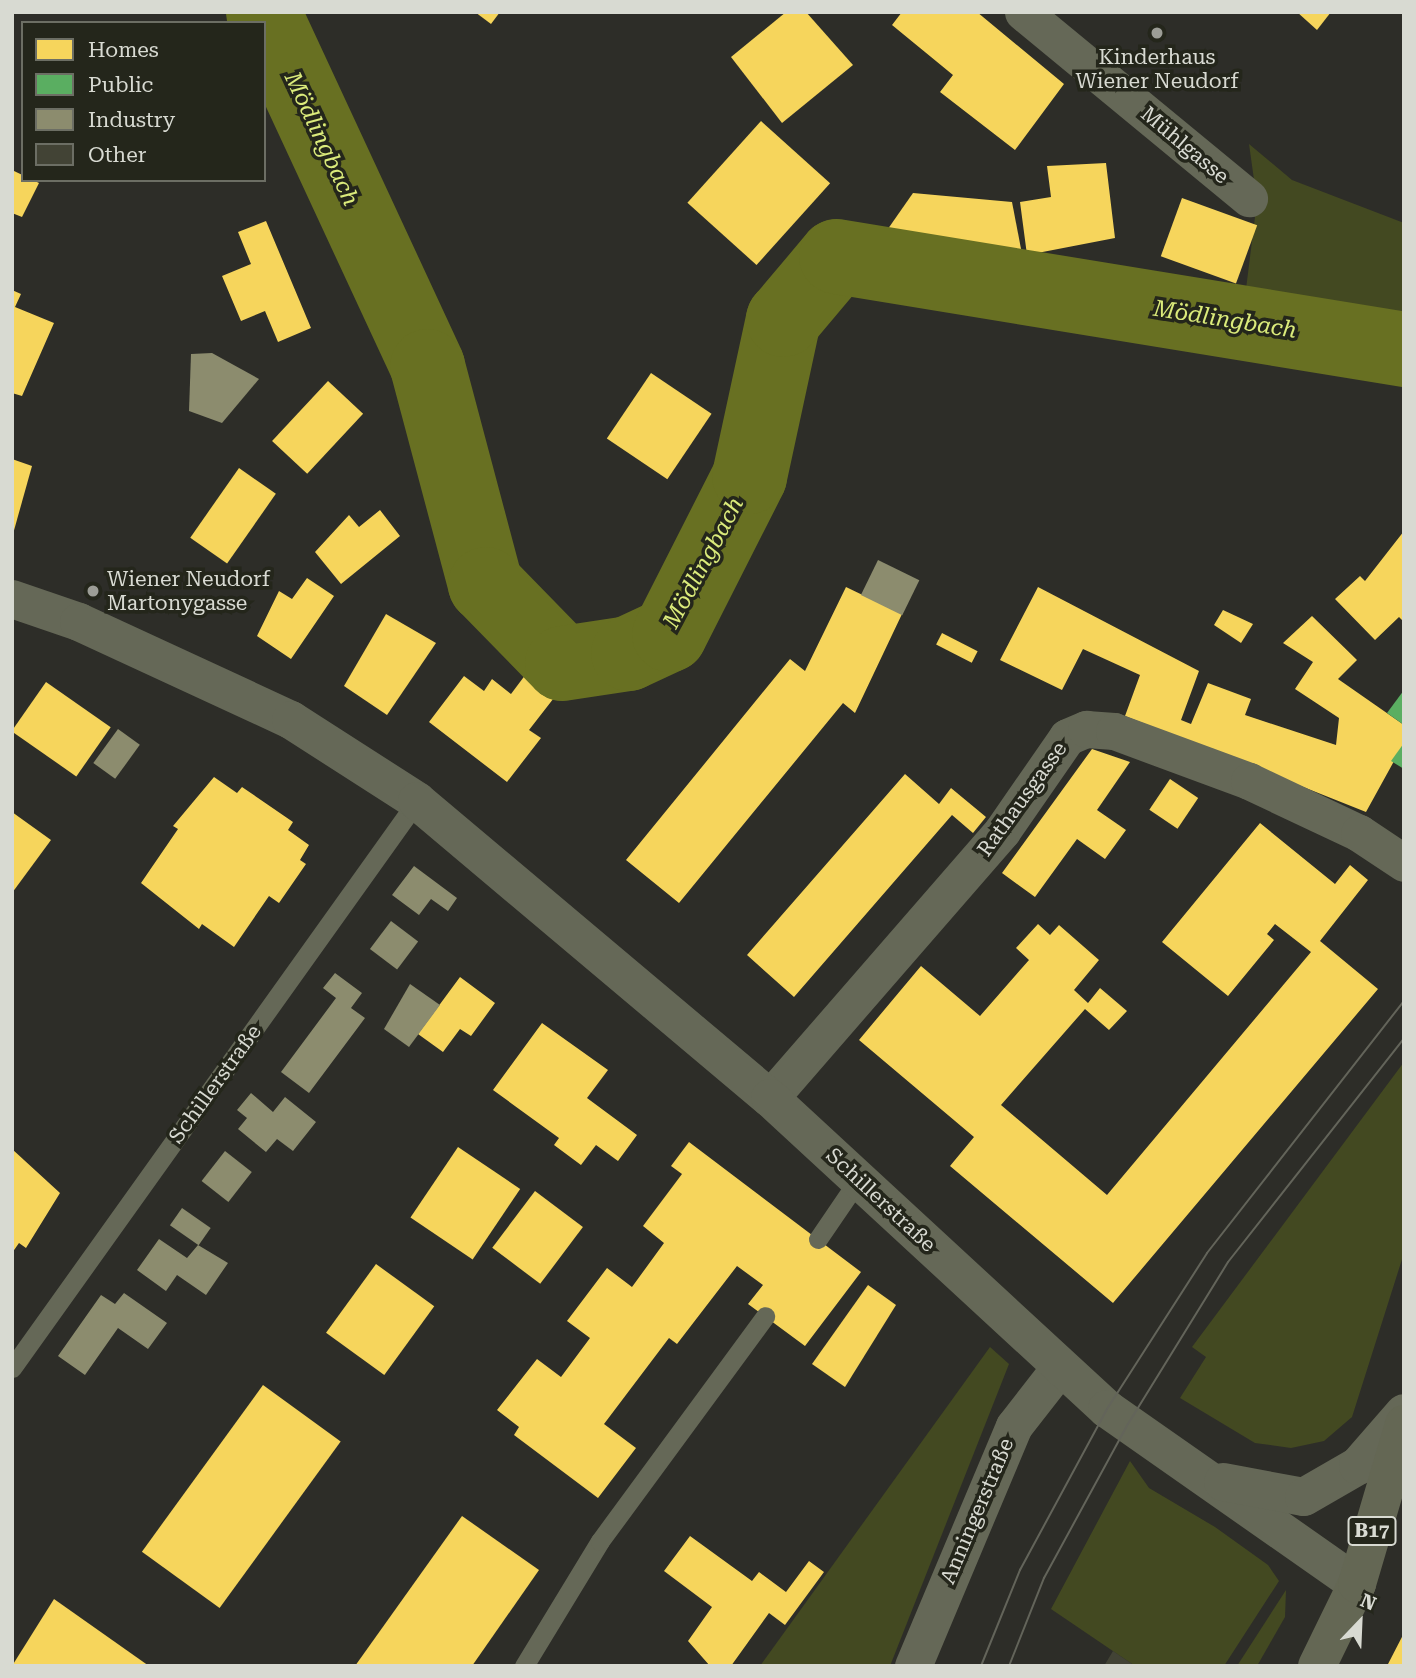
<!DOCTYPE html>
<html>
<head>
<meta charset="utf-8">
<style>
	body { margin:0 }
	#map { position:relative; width:1416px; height:1678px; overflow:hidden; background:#2d2d28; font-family:"Roboto Serif",serif }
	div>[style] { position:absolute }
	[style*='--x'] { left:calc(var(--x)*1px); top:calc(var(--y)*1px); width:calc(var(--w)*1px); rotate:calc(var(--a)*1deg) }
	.green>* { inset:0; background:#434921 }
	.homes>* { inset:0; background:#f6d55c; transform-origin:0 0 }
	.public>* { inset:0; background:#5aae61 }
	.industry>* { inset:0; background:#8c8c6e; transform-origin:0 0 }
	.river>* { height:75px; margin:-37.5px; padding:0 37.5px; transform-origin:37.5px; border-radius:37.5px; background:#687022 }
	.building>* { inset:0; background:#424335 }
	.service>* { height:19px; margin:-9.5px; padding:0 9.5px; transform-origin:9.5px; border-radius:9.5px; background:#656857 }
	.minor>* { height:37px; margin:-18.5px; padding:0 18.5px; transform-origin:18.5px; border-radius:18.5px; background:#656857 }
	.tertiary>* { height:38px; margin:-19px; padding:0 19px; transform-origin:19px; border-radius:19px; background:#656857 }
	.primary>* { height:38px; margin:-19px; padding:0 19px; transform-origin:19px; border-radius:19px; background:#646754 }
	.tram>* { height:2px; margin:-1px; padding:0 1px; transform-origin:1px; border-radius:1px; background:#63645a }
	.dots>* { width:19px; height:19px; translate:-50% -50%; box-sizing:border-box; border:4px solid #24261b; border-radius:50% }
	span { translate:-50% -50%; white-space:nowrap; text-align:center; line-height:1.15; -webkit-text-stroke:7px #24261b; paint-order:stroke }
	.shield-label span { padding:2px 5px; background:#24261b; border:2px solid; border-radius:5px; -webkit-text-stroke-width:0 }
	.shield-label { font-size:19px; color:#d8dad2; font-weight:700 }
	.poi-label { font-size:21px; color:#d8dad2 }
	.left { translate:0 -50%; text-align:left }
	.street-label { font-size:21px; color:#d8dad2 }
	.water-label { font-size:23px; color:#dbeb7b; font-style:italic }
	.frame { position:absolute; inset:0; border:14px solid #d8dad2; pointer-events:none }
	.legend { position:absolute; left:21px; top:21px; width:245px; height:161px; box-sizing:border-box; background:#24261b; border:2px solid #6c6e64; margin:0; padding:9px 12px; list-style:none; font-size:21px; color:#d8dad2 }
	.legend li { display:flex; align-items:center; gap:14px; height:35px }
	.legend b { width:35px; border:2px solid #6c6e64 }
	.north { position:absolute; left:1325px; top:1587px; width:70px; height:70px; -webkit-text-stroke:5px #24261b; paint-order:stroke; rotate:23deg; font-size:19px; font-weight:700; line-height:28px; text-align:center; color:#d8dad2 }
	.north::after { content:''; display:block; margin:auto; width:24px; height:32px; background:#d8dad2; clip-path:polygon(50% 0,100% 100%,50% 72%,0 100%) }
</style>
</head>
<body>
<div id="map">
	<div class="green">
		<div style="clip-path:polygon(1249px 144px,1292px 180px,1404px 223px,1404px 337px,1243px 313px,1257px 201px)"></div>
		<div style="clip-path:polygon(1404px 1062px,1404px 1253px,1352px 1417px,1324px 1441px,1291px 1448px,1255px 1443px,1180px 1398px,1206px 1357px,1192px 1347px)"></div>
		<div style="clip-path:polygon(990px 1347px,1009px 1364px,890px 1666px,760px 1666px)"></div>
		<div style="clip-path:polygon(1130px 1461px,1149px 1488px,1215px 1527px,1268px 1565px,1279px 1581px,1224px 1666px,1135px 1666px,1051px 1609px)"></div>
		<div style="clip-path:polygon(1286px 1590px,1285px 1617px,1257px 1666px,1237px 1666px)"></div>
	</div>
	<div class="homes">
		<div style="clip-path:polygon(475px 12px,500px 12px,491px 24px)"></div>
		<div style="clip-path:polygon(786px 12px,806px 12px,853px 65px,782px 123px,731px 57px)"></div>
		<div style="clip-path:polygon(902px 12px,977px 12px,1064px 84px,1015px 150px,940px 92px,953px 75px,892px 25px)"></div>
		<div style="clip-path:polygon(1297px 12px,1331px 12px,1317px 30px)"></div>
		<div style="left:761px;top:121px;width:93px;height:110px;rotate:42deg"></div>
		<div style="clip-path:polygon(1106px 163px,1115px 238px,1027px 255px,1020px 202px,1051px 197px,1047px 166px)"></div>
		<div style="clip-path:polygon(12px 170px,39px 183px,22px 217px,12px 213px)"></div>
		<div style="clip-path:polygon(913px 193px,1012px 202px,1022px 254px,876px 246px)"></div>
		<div style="left:1182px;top:198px;width:80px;height:62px;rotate:20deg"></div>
		<div style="clip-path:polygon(266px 221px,311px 328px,278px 342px,265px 311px,241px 321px,222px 276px,251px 264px,238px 232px)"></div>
		<div style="clip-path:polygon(12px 290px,21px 294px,15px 307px,54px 323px,22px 396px,12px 393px)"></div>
		<div style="left:651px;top:373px;width:73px;height:79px;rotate:34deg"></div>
		<div style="left:328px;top:381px;width:48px;height:82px;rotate:43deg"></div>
		<div style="clip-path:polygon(12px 459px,32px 466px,13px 534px,12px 534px)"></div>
		<div style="left:239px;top:468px;width:45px;height:85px;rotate:35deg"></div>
		<div style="clip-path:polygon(380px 510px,400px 536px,341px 584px,315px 552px,349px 515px,359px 527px)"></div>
		<div style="clip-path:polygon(1404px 531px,1404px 622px,1399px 617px,1375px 640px,1335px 599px,1360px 576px,1365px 581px)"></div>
		<div style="clip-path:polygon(307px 578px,334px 596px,291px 659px,257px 636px,279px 591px,292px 599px)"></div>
		<div style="clip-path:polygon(846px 587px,902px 614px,855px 713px,843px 703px,679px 903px,626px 860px,790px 659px,805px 671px)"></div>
		<div style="clip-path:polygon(1038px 587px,1199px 671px,1181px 720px,1191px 724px,1208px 683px,1251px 699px,1245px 715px,1336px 745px,1339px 718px,1295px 689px,1313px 662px,1283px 643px,1312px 616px,1357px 660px,1338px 679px,1404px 725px,1404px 743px,1366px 812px,1125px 716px,1140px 675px,1083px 649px,1062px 690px,1000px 660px)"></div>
		<div style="clip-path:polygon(1223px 610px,1253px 624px,1241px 643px,1214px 625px)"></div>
		<div style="clip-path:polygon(386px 614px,436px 643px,387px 715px,344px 686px)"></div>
		<div style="left:942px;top:633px;width:40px;height:13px;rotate:27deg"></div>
		<div style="clip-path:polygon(535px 662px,564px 685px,529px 730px,541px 738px,507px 782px,429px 722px,464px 676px,484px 691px,492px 679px,511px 694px)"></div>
		<div style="left:46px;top:682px;width:79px;height:60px;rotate:35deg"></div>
		<div style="clip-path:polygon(1092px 749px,1130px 762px,1097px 810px,1126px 830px,1105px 859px,1077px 839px,1035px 897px,1002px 873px)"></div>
		<div style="clip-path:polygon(905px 774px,939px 804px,951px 788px,986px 817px,973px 833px,952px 815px,794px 997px,747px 955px)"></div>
		<div style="clip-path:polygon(214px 777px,237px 793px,242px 787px,293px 822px,288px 830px,309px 845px,300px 860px,306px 864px,279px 903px,269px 896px,234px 947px,202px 924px,199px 929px,141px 883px,178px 829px,173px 826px)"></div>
		<div style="left:1170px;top:779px;width:34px;height:37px;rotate:34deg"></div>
		<div style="clip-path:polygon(12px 812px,51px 840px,12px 893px)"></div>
		<div style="clip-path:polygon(1260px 823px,1335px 884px,1350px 865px,1368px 880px,1320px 941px,1378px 989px,1113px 1303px,950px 1166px,974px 1137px,859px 1040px,921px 966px,980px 1016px,1029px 960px,1016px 948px,1038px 924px,1050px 935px,1059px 925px,1099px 960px,1074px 990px,1088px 1003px,1100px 988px,1127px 1011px,1109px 1030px,1085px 1009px,1001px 1105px,1107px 1195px,1311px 952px,1275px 924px,1267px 934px,1274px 940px,1228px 996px,1162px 942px)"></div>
		<div style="clip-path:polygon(460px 977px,495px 1003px,471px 1036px,460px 1029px,443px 1052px,418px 1034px)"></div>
		<div style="clip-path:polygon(542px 1023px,608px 1070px,587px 1098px,637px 1135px,618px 1161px,596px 1145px,581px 1165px,554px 1145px,559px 1138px,493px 1090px)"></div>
		<div style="clip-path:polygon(689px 1142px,861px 1272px,805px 1346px,748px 1304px,763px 1285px,737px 1266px,677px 1344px,669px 1338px,604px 1424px,636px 1448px,598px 1498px,514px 1435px,519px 1427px,497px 1410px,537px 1359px,561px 1377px,590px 1338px,567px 1321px,607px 1268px,632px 1287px,664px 1243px,643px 1226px,682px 1174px,671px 1166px)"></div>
		<div style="left:458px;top:1147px;width:75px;height:85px;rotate:34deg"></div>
		<div style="clip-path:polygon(12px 1149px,60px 1193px,26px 1248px,19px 1243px,12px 1253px)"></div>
		<div style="left:535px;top:1191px;width:60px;height:71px;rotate:37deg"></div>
		<div style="left:376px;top:1264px;width:72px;height:85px;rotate:36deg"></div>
		<div style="clip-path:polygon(868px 1285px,896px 1305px,845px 1387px,812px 1364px)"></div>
		<div style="left:263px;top:1385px;width:96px;height:206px;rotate:36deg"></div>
		<div style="clip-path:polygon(462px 1516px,539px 1570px,472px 1666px,355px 1666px)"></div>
		<div style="clip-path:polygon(690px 1536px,752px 1581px,759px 1572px,786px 1592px,809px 1561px,824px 1572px,785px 1625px,769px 1613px,731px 1666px,710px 1666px,688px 1641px,712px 1607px,664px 1571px)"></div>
		<div style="clip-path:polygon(54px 1599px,149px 1666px,12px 1666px)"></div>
		<div style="clip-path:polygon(1404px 1633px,1404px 1666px,1387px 1666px)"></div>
	</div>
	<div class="public">
		<div style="clip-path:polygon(1404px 690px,1404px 725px,1387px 713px)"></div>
		<div style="clip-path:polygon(1404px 743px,1404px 769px,1391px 761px)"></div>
	</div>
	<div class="industry">
		<div style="clip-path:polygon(212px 353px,259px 379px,222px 423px,189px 411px,191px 354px)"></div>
		<div style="left:878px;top:560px;width:46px;height:39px;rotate:26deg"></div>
		<div style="left:118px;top:729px;width:27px;height:42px;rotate:36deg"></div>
		<div style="clip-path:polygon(414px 866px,457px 898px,448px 911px,431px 899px,419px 915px,392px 895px)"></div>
		<div style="left:391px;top:921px;width:34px;height:35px;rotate:37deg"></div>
		<div style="clip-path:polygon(335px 973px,362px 993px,351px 1008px,365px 1018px,309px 1093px,281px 1072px,336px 998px,323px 988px)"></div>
		<div style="clip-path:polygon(410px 984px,440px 1005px,409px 1047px,384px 1029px)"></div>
		<div style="clip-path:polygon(251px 1093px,273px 1112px,285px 1097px,316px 1122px,293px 1151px,277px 1139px,266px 1152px,238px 1129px,247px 1118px,237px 1110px)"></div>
		<div style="left:225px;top:1151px;width:34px;height:38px;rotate:38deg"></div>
		<div style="left:182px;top:1208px;width:35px;height:21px;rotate:35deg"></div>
		<div style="clip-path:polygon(159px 1239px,187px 1258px,198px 1245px,228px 1263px,206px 1295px,177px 1275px,166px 1291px,137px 1270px)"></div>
		<div style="clip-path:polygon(124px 1293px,167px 1323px,148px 1349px,118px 1328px,85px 1375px,58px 1356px,101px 1295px,115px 1304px)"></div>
	</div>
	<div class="river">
		<div style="--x:263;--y:12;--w:390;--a:65.1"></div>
		<div style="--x:427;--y:366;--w:226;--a:75.1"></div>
		<div style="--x:485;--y:584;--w:110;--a:45.7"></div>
		<div style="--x:562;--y:663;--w:67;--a:-8.6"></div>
		<div style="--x:628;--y:653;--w:45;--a:-24.9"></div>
		<div style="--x:669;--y:634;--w:177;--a:-63.1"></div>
		<div style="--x:749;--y:476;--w:161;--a:-77.8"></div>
		<div style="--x:783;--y:319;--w:82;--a:-49.9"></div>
		<div style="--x:836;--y:256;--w:576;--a:9.3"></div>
	</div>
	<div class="building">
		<div style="clip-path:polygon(1113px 1651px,1135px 1666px,1104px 1666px)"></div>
	</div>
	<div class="service">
		<div style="--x:818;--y:1239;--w:73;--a:-55.7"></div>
		<div style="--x:12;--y:1368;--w:697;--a:-54.46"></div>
		<div style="--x:524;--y:1666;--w:146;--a:-58.7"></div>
		<div style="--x:600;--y:1541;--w:279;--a:-53.7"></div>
	</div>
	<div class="minor">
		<div style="--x:1023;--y:12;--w:293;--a:39.5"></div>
		<div style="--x:770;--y:1098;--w:354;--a:-49"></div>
		<div style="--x:1002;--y:831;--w:114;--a:-55.3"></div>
		<div style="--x:1067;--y:737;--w:21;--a:-23"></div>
		<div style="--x:1086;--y:729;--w:28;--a:4"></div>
		<div style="--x:1114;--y:731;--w:144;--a:20.3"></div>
		<div style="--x:1249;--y:781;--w:122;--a:25.3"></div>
		<div style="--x:1359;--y:833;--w:54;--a:33.7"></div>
		<div style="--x:913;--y:1666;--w:260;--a:-67.2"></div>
		<div style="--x:1014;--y:1426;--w:75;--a:-52.1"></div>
	</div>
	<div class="tertiary">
		<div style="--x:12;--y:599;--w:71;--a:18.9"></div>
		<div style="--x:79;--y:622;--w:234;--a:24.8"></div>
		<div style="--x:291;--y:720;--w:150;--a:32.7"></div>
		<div style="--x:417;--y:801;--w:461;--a:40.1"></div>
		<div style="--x:770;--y:1098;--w:459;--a:42.7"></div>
		<div style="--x:1107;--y:1409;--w:305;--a:35"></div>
		<div style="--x:1223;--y:1482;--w:82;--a:10.5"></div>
		<div style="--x:1304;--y:1497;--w:62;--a:-29.9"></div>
		<div style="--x:1358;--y:1466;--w:70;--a:-49"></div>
	</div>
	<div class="primary">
		<div style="--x:1317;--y:1666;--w:91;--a:-64"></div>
		<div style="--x:1357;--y:1584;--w:167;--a:-73.6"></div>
	</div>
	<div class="tram">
		<div style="--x:981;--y:1666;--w:104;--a:-67.9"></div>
		<div style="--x:1020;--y:1570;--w:183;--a:-61.6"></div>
		<div style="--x:1107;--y:1409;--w:185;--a:-57.3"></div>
		<div style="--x:1207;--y:1253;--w:320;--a:-52"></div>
		<div style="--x:1009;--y:1666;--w:95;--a:-68.3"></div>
		<div style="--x:1044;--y:1578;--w:175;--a:-61.4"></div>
		<div style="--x:1128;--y:1424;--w:190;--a:-58.3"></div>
		<div style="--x:1228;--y:1262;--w:285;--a:-51.8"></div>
	</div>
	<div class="dots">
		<div style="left:1157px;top:33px;background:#9c9d96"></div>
		<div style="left:93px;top:591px;background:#9c9d96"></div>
	</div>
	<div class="shield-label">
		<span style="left:1372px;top:1531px">B17</span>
	</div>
	<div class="poi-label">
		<span style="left:1157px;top:69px">Kinderhaus<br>Wiener Neudorf</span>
		<span class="left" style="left:107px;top:591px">Wiener Neudorf<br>Martonygasse</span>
	</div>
	<div class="street-label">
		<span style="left:1185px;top:145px;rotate:40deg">Mühlgasse</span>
		<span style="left:1022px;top:799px;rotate:-54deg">Rathausgasse</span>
		<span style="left:215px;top:1084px;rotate:-54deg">Schillerstraße</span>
		<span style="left:881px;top:1200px;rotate:43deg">Schillerstraße</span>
		<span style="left:977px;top:1511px;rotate:-67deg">Anningerstraße</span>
	</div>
	<div class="water-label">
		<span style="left:321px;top:139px;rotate:65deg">Mödlingbach</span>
		<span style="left:1225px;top:320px;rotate:9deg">Mödlingbach</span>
		<span style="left:704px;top:563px;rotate:-62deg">Mödlingbach</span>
	</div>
	<div class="frame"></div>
	<ul class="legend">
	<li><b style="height:19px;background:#f6d55c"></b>Homes</li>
	<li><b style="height:19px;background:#5aae61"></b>Public</li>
	<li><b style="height:19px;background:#8c8c6e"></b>Industry</li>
	<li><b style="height:19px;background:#424335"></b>Other</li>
	</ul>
	<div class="north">N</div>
</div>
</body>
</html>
